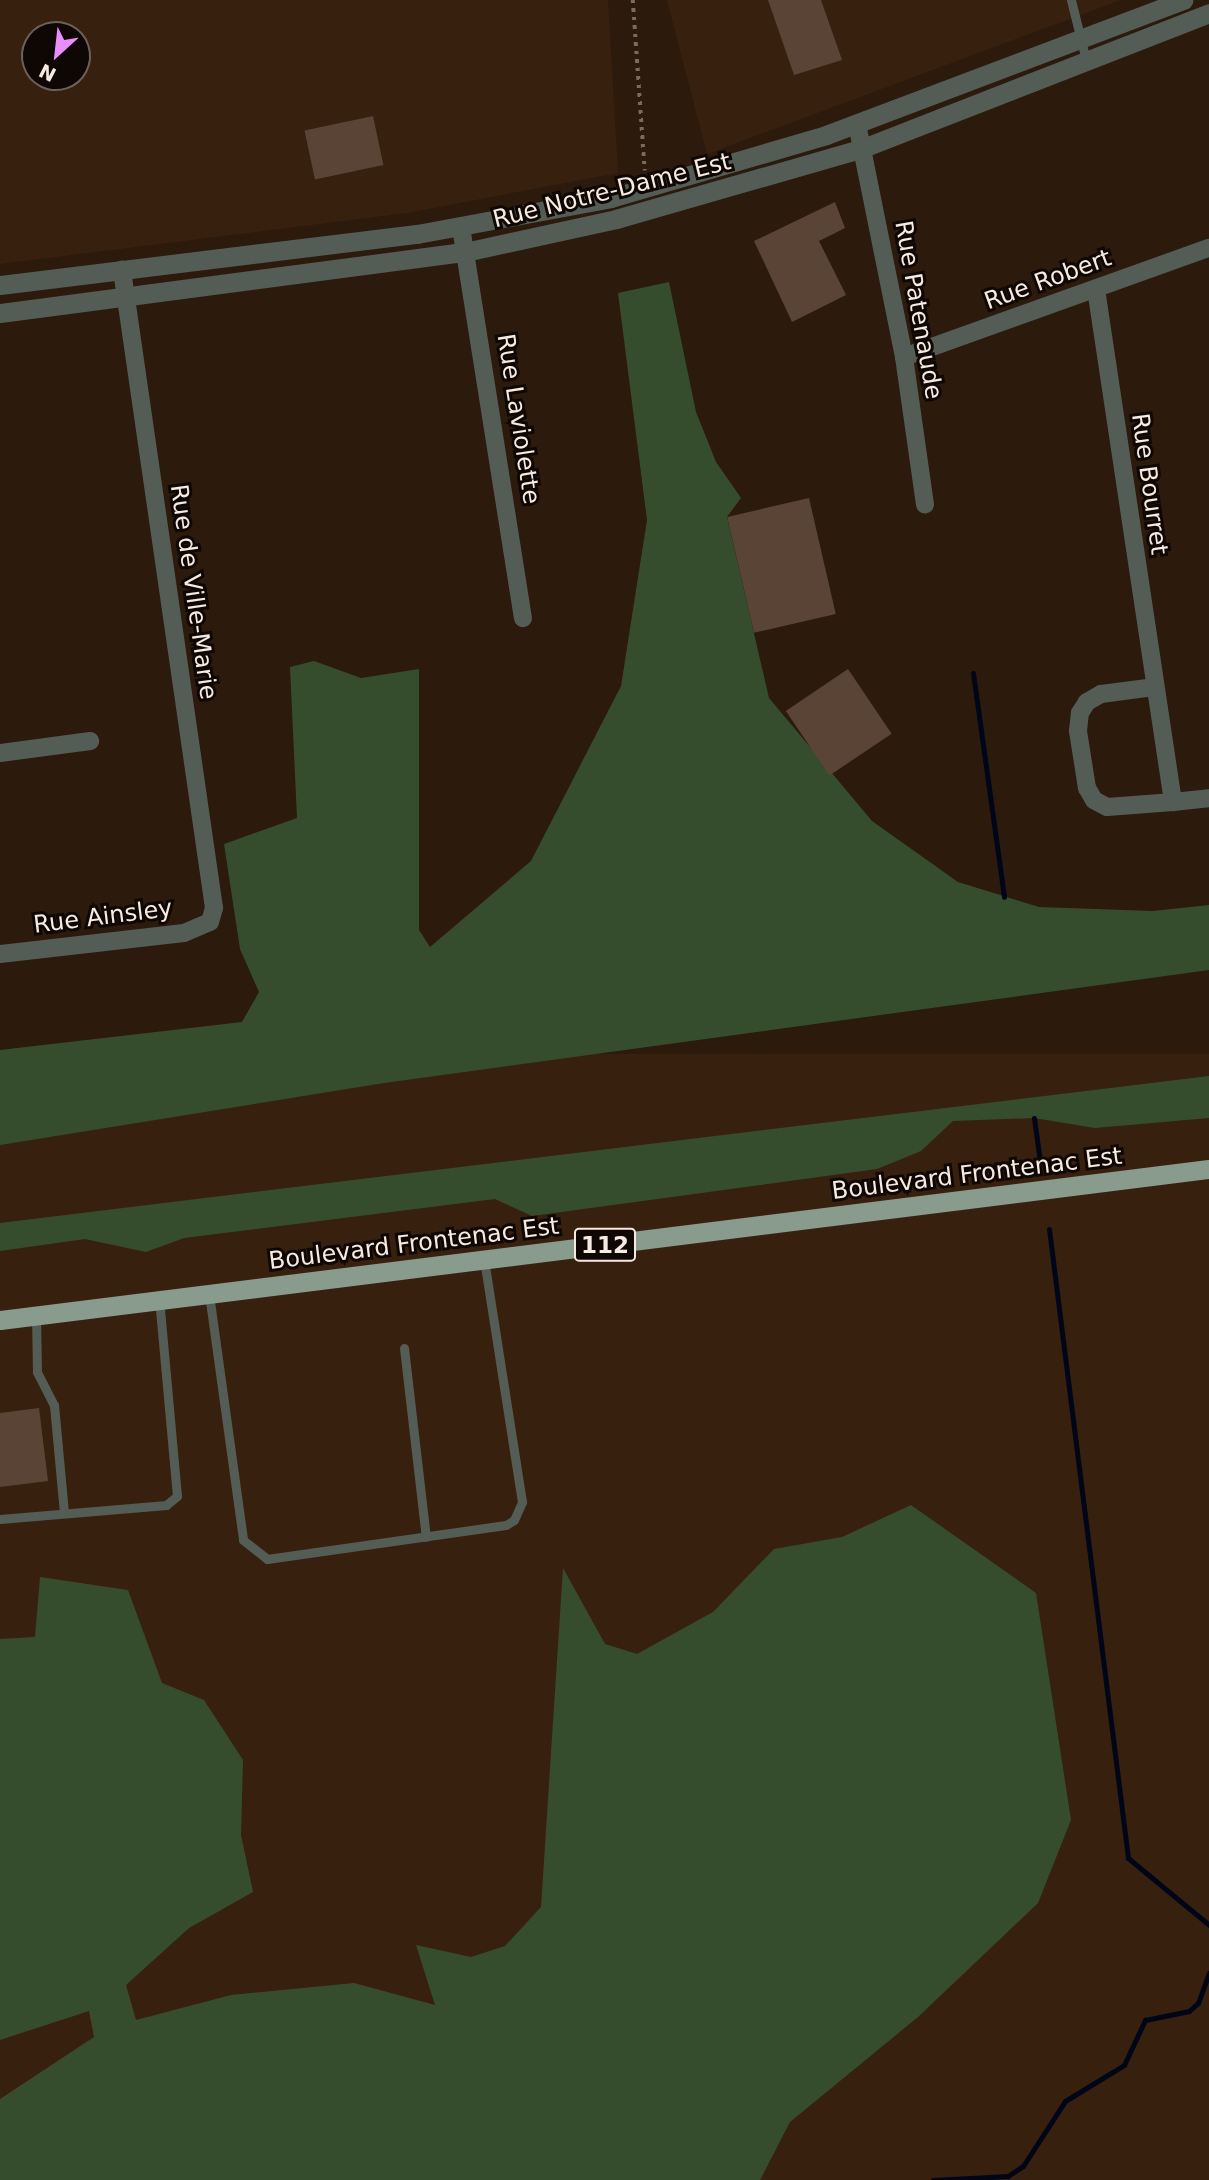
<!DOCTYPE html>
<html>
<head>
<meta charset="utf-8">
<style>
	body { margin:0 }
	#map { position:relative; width:1209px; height:2180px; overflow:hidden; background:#2c1a0d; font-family:"DejaVu Sans",sans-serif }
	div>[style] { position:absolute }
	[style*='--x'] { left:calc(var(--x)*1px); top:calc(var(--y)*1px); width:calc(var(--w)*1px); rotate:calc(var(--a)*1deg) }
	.built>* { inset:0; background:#38200f; transform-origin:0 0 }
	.green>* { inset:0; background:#364d2d }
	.stream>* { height:5px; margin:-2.5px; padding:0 2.5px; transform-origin:2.5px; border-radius:2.5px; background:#000618 }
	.building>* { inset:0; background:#594436; transform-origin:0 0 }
	.path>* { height:3.5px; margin-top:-1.75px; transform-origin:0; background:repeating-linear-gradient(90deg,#7b6b5f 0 3.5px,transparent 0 8.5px) }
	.service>* { height:9px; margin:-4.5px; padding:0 4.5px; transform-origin:4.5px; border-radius:4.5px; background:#535d56 }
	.minor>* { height:18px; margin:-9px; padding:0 9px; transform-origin:9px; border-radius:9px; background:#535d56 }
	.tertiary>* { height:19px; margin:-9.5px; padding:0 9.5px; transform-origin:9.5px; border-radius:9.5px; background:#535d56 }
	.primary>* { height:19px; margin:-9.5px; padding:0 9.5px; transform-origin:9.5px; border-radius:9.5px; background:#889b8d }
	span { translate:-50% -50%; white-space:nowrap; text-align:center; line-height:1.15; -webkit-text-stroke:6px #0f0703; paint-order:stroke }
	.shield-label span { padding:2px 5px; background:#0f0703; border:2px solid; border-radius:5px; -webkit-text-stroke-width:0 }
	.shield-label { font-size:23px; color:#f7eae1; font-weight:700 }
	.street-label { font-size:24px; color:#f7eae1 }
	.north { position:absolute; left:21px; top:21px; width:70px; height:70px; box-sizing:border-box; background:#0f0703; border:2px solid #6c625c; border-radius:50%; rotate:207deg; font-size:19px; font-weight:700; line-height:28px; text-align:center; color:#f7eae1 }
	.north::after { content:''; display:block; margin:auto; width:24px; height:32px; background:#e88eff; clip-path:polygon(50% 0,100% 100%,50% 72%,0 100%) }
</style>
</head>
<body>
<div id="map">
	<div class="built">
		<div style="clip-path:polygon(evenodd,0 0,608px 0,618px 173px,407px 213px,0 264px,0 0,35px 35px,77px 35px,77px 77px,35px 77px,35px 35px)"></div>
		<div style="clip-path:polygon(667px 0,1121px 0,707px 154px)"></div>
		<div style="left:1209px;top:1054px;width:1126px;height:1219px;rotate:90deg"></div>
	</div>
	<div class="green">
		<div style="clip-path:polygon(669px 282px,696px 412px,716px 462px,741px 498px,727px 517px,769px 698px,872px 821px,958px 882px,1039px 907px,1153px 911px,1209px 905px,1209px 970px,384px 1083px,0 1145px,0 1050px,242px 1022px,259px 992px,240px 949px,224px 844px,297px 818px,290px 667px,314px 661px,361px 678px,419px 669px,419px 930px,430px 947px,531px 861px,621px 686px,647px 520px,618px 293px)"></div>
		<div style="clip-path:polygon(1209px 1076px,1209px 1118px,1095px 1128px,1034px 1118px,953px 1121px,921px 1151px,877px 1169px,532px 1216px,495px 1199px,184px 1238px,146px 1252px,85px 1239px,0 1251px,0 1223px)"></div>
		<div style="clip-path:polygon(911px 1505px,1036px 1593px,1071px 1820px,1038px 1903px,918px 2017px,790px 2122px,760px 2180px,0 2180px,0 2099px,94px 2037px,89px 2011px,0 2040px,0 1639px,35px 1637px,40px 1577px,128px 1590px,162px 1683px,204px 1700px,243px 1760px,241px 1835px,253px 1892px,189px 1928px,126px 1985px,136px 2020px,231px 1995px,354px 1983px,435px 2005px,416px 1945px,471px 1957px,505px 1946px,541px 1907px,563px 1568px,605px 1644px,637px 1654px,713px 1612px,774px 1549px,842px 1537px)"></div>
	</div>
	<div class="stream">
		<div style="--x:973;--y:673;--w:226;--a:82.1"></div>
		<div style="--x:1034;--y:1118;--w:43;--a:82.1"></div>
		<div style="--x:1049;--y:1229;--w:634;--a:82.84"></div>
		<div style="--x:1128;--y:1858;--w:105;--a:39.6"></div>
		<div style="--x:933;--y:2180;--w:75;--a:-3.1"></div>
		<div style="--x:1008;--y:2176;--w:18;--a:-34"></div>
		<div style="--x:1023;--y:2166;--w:77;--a:-57.1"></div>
		<div style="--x:1065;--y:2101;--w:69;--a:-31.4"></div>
		<div style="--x:1124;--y:2065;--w:50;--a:-65"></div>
		<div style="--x:1145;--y:2020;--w:45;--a:-11.6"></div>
		<div style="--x:1189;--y:2011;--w:12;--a:-42"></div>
		<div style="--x:1198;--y:2003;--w:32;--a:-70"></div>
	</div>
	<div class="building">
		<div style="clip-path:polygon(768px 0,821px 0,842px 60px,794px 75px)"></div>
		<div style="left:373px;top:116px;width:50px;height:70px;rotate:78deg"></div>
		<div style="clip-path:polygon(835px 202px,845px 228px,819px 241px,846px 295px,792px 322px,754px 241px)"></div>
		<div style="left:809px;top:498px;width:119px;height:84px;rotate:77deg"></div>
		<div style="left:848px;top:669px;width:78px;height:75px;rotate:56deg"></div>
		<div style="clip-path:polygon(39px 1408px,48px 1481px,0 1487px,0 1413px)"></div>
	</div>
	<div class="path">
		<div style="--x:633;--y:0;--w:171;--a:86"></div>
	</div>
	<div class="service">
		<div style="--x:1071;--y:0;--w:62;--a:76"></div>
		<div style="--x:209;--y:1294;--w:248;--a:82.1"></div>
		<div style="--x:243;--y:1540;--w:31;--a:38"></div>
		<div style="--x:267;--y:1559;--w:241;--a:-8.1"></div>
		<div style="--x:506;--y:1525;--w:9;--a:-32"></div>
		<div style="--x:514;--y:1520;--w:20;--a:-66"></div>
		<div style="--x:522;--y:1502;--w:245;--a:-98.9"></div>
		<div style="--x:36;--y:1315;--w:57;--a:89"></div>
		<div style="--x:37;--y:1372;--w:37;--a:63"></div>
		<div style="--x:54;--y:1405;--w:108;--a:84.7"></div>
		<div style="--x:404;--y:1348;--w:190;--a:83.4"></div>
		<div style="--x:0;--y:1519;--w:167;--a:-4.8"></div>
		<div style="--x:166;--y:1505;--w:14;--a:-39"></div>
		<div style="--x:177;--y:1496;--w:197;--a:-95.2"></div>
	</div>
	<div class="minor">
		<div style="--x:857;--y:124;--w:238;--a:78.6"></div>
		<div style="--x:904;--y:357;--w:149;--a:81.9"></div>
		<div style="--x:461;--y:227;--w:396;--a:81"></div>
		<div style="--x:1096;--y:289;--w:519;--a:81.46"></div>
		<div style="--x:1173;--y:802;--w:66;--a:175.7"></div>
		<div style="--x:1107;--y:807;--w:15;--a:-152"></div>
		<div style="--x:1094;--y:800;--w:14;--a:-120"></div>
		<div style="--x:1087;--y:788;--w:58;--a:-99"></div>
		<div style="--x:1078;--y:731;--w:18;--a:-84"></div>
		<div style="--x:1080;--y:713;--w:13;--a:-58"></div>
		<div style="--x:1087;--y:702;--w:16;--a:-30"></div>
		<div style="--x:1101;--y:694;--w:53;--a:-7.5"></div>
		<div style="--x:904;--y:357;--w:324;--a:-19.7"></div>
		<div style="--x:0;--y:753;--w:91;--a:-7.6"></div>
		<div style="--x:1173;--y:802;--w:36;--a:-6"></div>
		<div style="--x:0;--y:954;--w:185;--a:-6.5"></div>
		<div style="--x:184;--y:933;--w:28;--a:-23"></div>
		<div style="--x:210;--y:922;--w:15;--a:-74"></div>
		<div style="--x:214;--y:908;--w:645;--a:-98.21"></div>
	</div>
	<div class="tertiary">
		<div style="--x:0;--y:285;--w:420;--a:-7"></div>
		<div style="--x:417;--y:234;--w:197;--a:-10.5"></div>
		<div style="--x:611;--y:198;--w:224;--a:-16.3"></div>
		<div style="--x:826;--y:135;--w:382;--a:-20.7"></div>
		<div style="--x:0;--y:313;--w:469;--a:-7.5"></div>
		<div style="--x:465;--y:252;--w:155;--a:-12.3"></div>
		<div style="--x:616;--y:219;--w:257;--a:-16"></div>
		<div style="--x:863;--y:148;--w:371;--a:-21.3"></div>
	</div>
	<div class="primary">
		<div style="--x:0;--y:1320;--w:1218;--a:-7.12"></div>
	</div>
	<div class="shield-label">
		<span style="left:605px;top:1245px">112</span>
	</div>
	<div class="street-label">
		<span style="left:612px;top:191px;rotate:-14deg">Rue Notre-Dame Est</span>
		<span style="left:1048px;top:280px;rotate:-20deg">Rue Robert</span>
		<span style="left:918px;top:310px;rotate:80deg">Rue Patenaude</span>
		<span style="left:518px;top:419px;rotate:81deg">Rue Laviolette</span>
		<span style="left:1149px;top:484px;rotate:82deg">Rue Bourret</span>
		<span style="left:193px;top:592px;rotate:82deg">Rue de Ville-Marie</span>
		<span style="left:103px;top:917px;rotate:-7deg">Rue Ainsley</span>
		<span style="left:977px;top:1174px;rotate:-7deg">Boulevard Frontenac Est</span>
		<span style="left:414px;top:1244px;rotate:-7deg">Boulevard Frontenac Est</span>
	</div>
	<div class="north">N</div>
</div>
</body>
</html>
